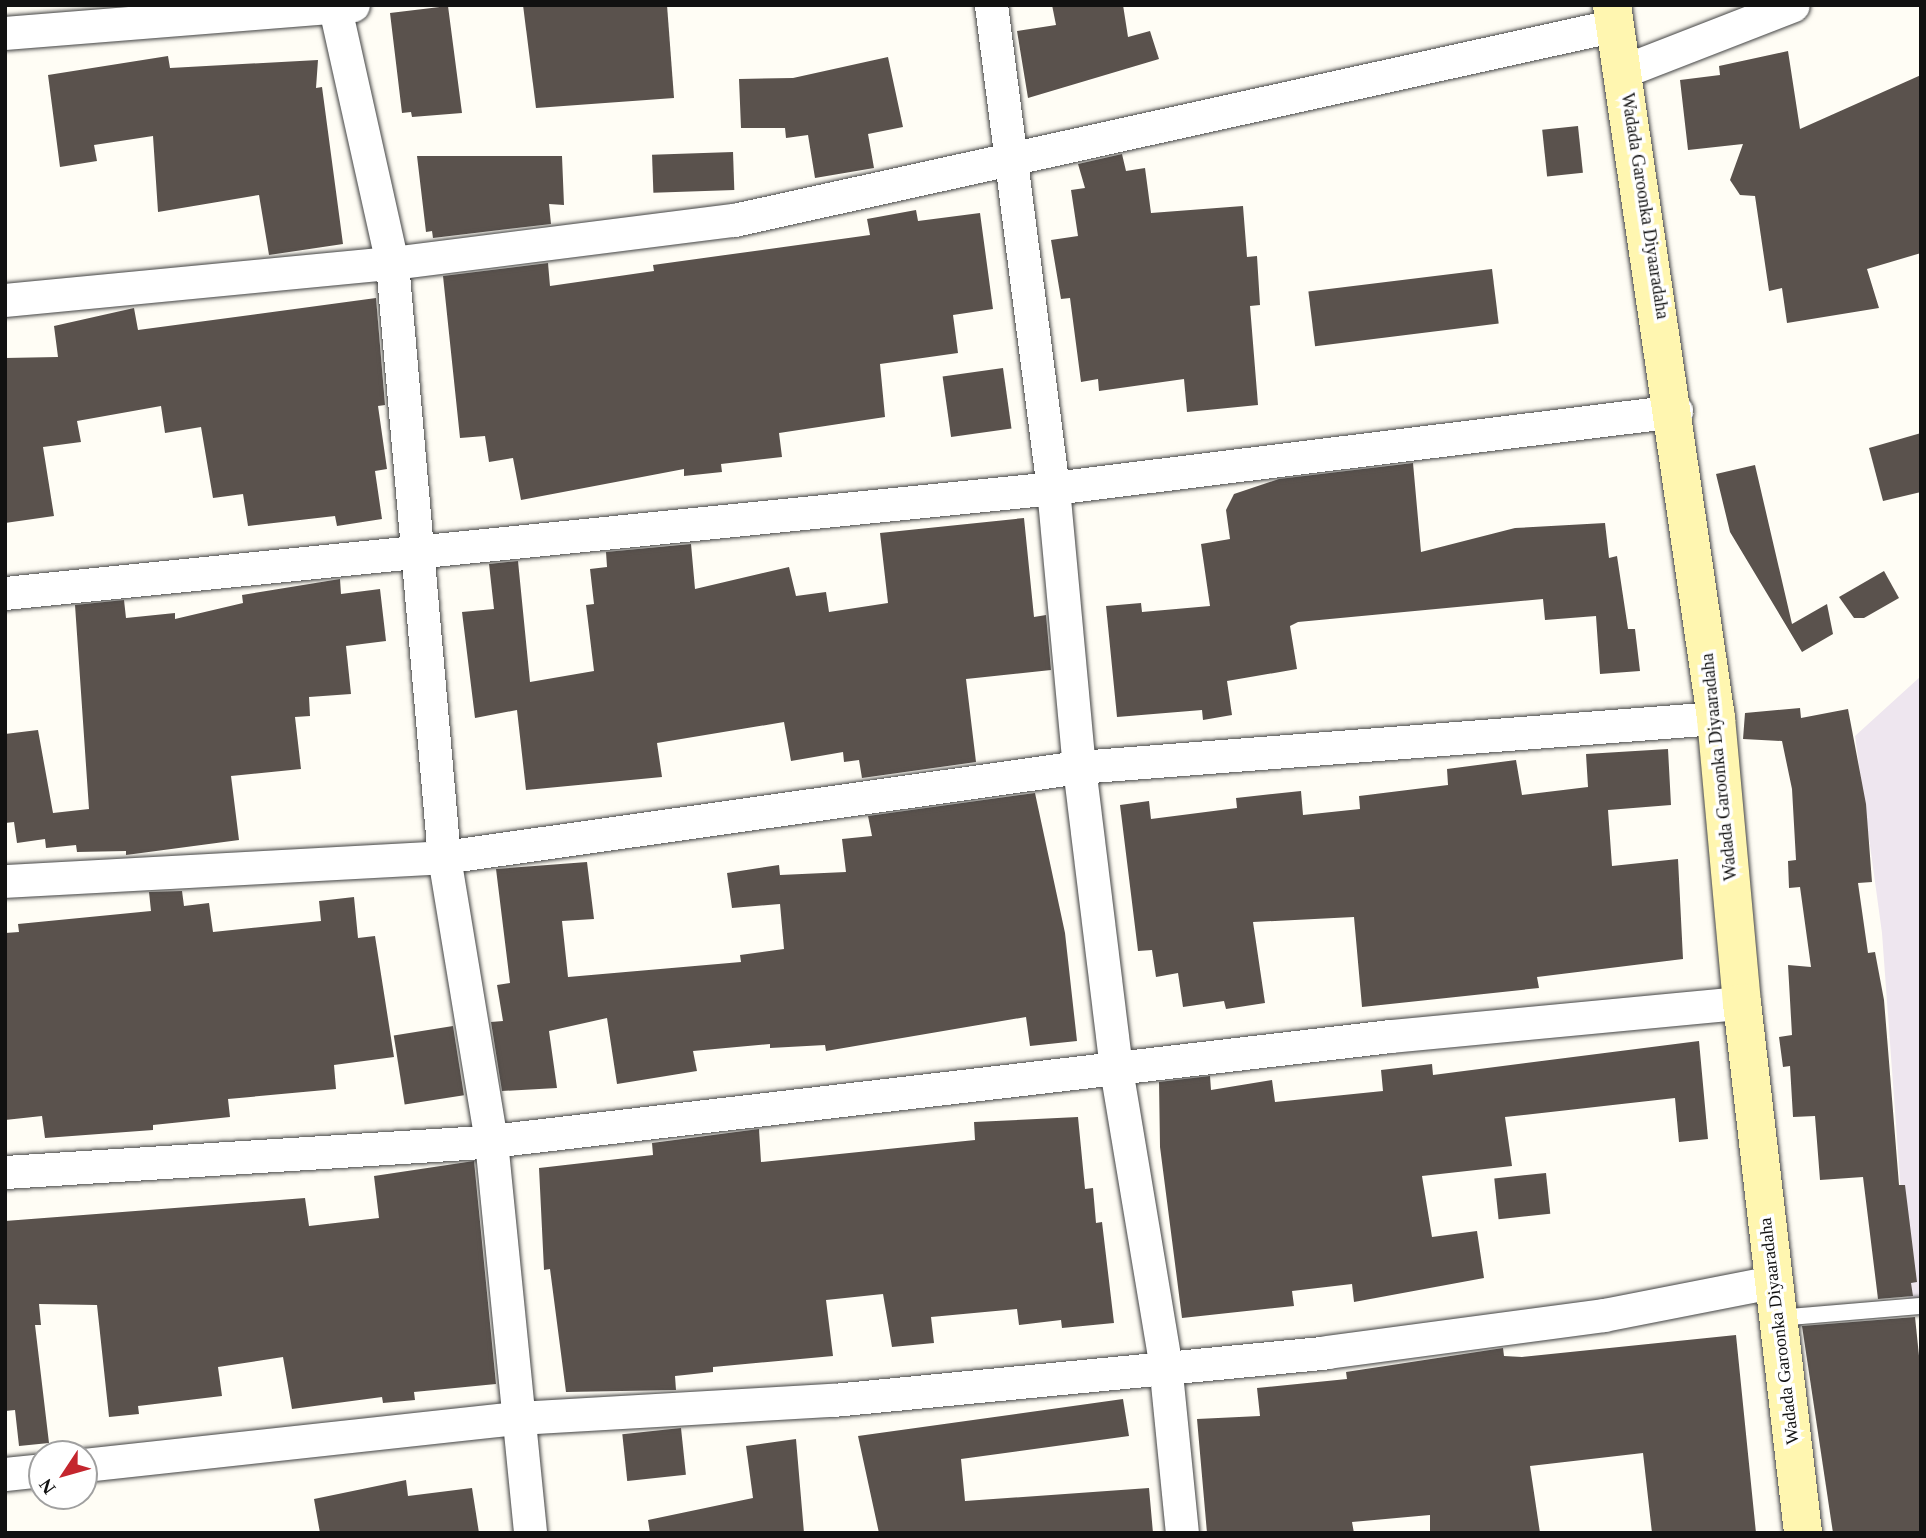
<!DOCTYPE html>
<html>
<head>
<meta charset="utf-8">
<style>
	body { margin:0 }
	#map { position:relative; width:1926px; height:1538px; overflow:hidden; background:#fffdf5; font-family:Georgia,serif }
	div>[style] { position:absolute }
	[style*='--x'] { left:calc(var(--x)*1px); top:calc(var(--y)*1px); width:calc(var(--w)*1px); rotate:calc(var(--a)*1deg) }
	.industrial>* { inset:0; background:#eee6ef }
	.building>* { inset:0; background:#5a524d; transform-origin:0 0 }
	.roads { filter:drop-shadow(0 0 2px #444) drop-shadow(0 0 2px #444) }
	.service>* { height:16px; margin:-8px; padding:0 8px; transform-origin:8px; border-radius:8px; background:#fff }
	.minor>* { height:33px; margin:-16.5px; padding:0 16.5px; transform-origin:16.5px; border-radius:16.5px; background:#fff }
	.secondary>* { height:38px; margin:-19px; padding:0 19px; transform-origin:19px; border-radius:19px; background:#fff6b0 }
	span { translate:-50% -50%; white-space:nowrap; text-align:center; line-height:1.15; -webkit-text-stroke:7px #fff; paint-order:stroke }
	.street-label { font-size:18px; color:#111 }
	.frame { position:absolute; inset:0; border:7px solid #111; pointer-events:none }
	.north { position:absolute; left:28px; top:1440px; width:70px; height:70px; box-sizing:border-box; background:#fff; border:2px solid #a0a0a0; border-radius:50%; rotate:234deg; font-size:19px; font-weight:700; line-height:28px; text-align:center; color:#111 }
	.north::after { content:''; display:block; margin:auto; width:24px; height:32px; background:#c4262e; clip-path:polygon(50% 0,100% 100%,50% 72%,0 100%) }
</style>
</head>
<body>
<div id="map">
	<div class="industrial">
		<div style="clip-path:polygon(1921px 676px,1921px 1301px,1909px 1303px,1882px 933px,1855px 736px)"></div>
	</div>
	<div class="building">
		<div style="clip-path:polygon(523px 5px,667px 5px,674px 98px,536px 108px)"></div>
		<div style="clip-path:polygon(1052px 5px,1123px 5px,1128px 37px,1150px 31px,1159px 59px,1028px 98px,1017px 31px,1056px 25px)"></div>
		<div style="clip-path:polygon(448px 6px,462px 113px,412px 117px,411px 112px,402px 113px,390px 13px)"></div>
		<div style="clip-path:polygon(1788px 51px,1800px 129px,1921px 75px,1921px 253px,1867px 269px,1879px 308px,1787px 323px,1782px 288px,1769px 291px,1755px 196px,1740px 195px,1730px 180px,1743px 144px,1688px 150px,1680px 80px,1720px 75px,1719px 66px)"></div>
		<div style="clip-path:polygon(168px 56px,170px 68px,318px 60px,316px 88px,322px 87px,343px 244px,269px 255px,259px 195px,158px 212px,153px 136px,94px 145px,97px 161px,60px 167px,48px 75px)"></div>
		<div style="clip-path:polygon(888px 57px,903px 127px,868px 134px,874px 168px,815px 178px,808px 135px,786px 138px,785px 128px,741px 128px,739px 79px,793px 78px)"></div>
		<div style="left:1578px;top:126px;width:47px;height:36px;rotate:84deg"></div>
		<div style="left:733px;top:152px;width:38px;height:81px;rotate:88deg"></div>
		<div style="clip-path:polygon(1122px 154px,1126px 171px,1145px 168px,1151px 213px,1243px 206px,1247px 257px,1257px 256px,1260px 305px,1250px 306px,1258px 405px,1187px 412px,1184px 379px,1099px 391px,1098px 379px,1081px 382px,1070px 298px,1061px 299px,1051px 240px,1078px 236px,1071px 190px,1085px 188px,1078px 164px)"></div>
		<div style="clip-path:polygon(417px 156px,562px 156px,564px 205px,549px 204px,551px 224px,433px 238px,432px 231px,426px 232px)"></div>
		<div style="clip-path:polygon(916px 210px,918px 221px,980px 213px,993px 309px,953px 315px,958px 353px,880px 364px,885px 417px,779px 433px,782px 457px,721px 464px,722px 472px,684px 476px,684px 469px,521px 500px,513px 458px,489px 462px,485px 436px,460px 438px,443px 276px,548px 263px,550px 286px,654px 271px,653px 265px,870px 235px,867px 219px)"></div>
		<div style="left:1492px;top:269px;width:55px;height:185px;rotate:83deg"></div>
		<div style="clip-path:polygon(376px 298px,385px 405px,378px 406px,387px 469px,375px 471px,382px 519px,337px 526px,335px 516px,248px 526px,243px 494px,213px 498px,201px 427px,165px 433px,161px 406px,77px 421px,81px 442px,43px 447px,54px 516px,5px 523px,5px 358px,58px 357px,54px 326px,134px 308px,138px 330px)"></div>
		<div style="left:1003px;top:368px;width:61px;height:61px;rotate:82deg"></div>
		<div style="clip-path:polygon(1921px 433px,1921px 492px,1883px 501px,1869px 448px)"></div>
		<div style="clip-path:polygon(1413px 463px,1421px 552px,1515px 528px,1605px 523px,1609px 558px,1617px 556px,1628px 629px,1635px 629px,1640px 671px,1600px 674px,1596px 616px,1545px 620px,1543px 599px,1298px 622px,1290px 626px,1297px 669px,1227px 681px,1232px 715px,1203px 720px,1202px 710px,1117px 717px,1106px 606px,1141px 603px,1142px 612px,1210px 606px,1201px 544px,1230px 539px,1226px 510px,1234px 494px,1279px 479px)"></div>
		<div style="clip-path:polygon(1755px 465px,1792px 624px,1827px 604px,1833px 634px,1802px 652px,1730px 532px,1716px 474px)"></div>
		<div style="clip-path:polygon(1024px 518px,1034px 617px,1046px 615px,1051px 670px,966px 679px,976px 762px,862px 778px,859px 760px,844px 762px,843px 752px,791px 761px,784px 722px,657px 743px,662px 777px,526px 790px,517px 710px,475px 718px,462px 612px,494px 609px,489px 564px,518px 561px,530px 682px,594px 671px,586px 605px,594px 604px,590px 569px,607px 567px,606px 552px,691px 544px,695px 589px,789px 567px,796px 596px,826px 592px,829px 612px,888px 603px,880px 533px)"></div>
		<div style="clip-path:polygon(1884px 571px,1899px 598px,1864px 618px,1854px 618px,1839px 597px)"></div>
		<div style="clip-path:polygon(340px 579px,341px 594px,380px 589px,386px 641px,346px 646px,351px 694px,309px 697px,310px 716px,295px 717px,301px 769px,231px 776px,239px 840px,126px 855px,126px 851px,77px 852px,76px 845px,46px 848px,45px 839px,17px 843px,14px 822px,5px 823px,5px 734px,38px 730px,53px 813px,89px 809px,75px 605px,124px 600px,126px 618px,175px 613px,175px 619px,243px 603px,242px 595px)"></div>
		<div style="clip-path:polygon(1800px 708px,1801px 718px,1848px 709px,1866px 804px,1872px 882px,1858px 883px,1868px 953px,1875px 952px,1884px 1000px,1899px 1185px,1905px 1185px,1917px 1282px,1911px 1283px,1913px 1296px,1878px 1299px,1863px 1177px,1820px 1180px,1815px 1116px,1793px 1117px,1790px 1066px,1783px 1067px,1779px 1037px,1792px 1035px,1788px 965px,1811px 967px,1800px 887px,1789px 888px,1788px 861px,1796px 860px,1792px 789px,1782px 741px,1743px 739px,1745px 713px)"></div>
		<div style="clip-path:polygon(1668px 749px,1671px 805px,1608px 810px,1612px 866px,1678px 859px,1683px 959px,1537px 977px,1539px 988px,1362px 1007px,1354px 917px,1253px 922px,1265px 1003px,1226px 1009px,1224px 1001px,1183px 1007px,1178px 973px,1156px 977px,1152px 950px,1138px 951px,1120px 805px,1149px 801px,1151px 819px,1237px 808px,1236px 798px,1301px 791px,1303px 815px,1360px 809px,1359px 796px,1448px 785px,1447px 769px,1516px 760px,1522px 795px,1588px 787px,1586px 754px)"></div>
		<div style="clip-path:polygon(1035px 793px,1065px 933px,1077px 1041px,1030px 1046px,1026px 1017px,826px 1051px,825px 1045px,770px 1048px,770px 1044px,693px 1051px,697px 1071px,617px 1084px,607px 1018px,549px 1031px,557px 1088px,502px 1091px,491px 1022px,503px 1021px,497px 985px,510px 983px,496px 869px,587px 862px,594px 919px,562px 921px,568px 977px,741px 962px,740px 955px,784px 949px,780px 904px,732px 908px,727px 873px,779px 865px,780px 875px,846px 872px,842px 839px,872px 836px,868px 816px)"></div>
		<div style="clip-path:polygon(182px 891px,184px 906px,209px 903px,213px 932px,321px 921px,319px 901px,354px 897px,358px 938px,375px 936px,394px 1057px,334px 1065px,336px 1089px,228px 1099px,230px 1117px,153px 1125px,153px 1130px,45px 1138px,42px 1116px,5px 1120px,5px 933px,19px 932px,18px 924px,151px 911px,149px 892px)"></div>
		<div style="left:453px;top:1026px;width:70px;height:60px;rotate:81deg"></div>
		<div style="clip-path:polygon(1699px 1041px,1708px 1139px,1679px 1142px,1675px 1098px,1505px 1117px,1512px 1166px,1422px 1176px,1432px 1237px,1477px 1231px,1484px 1278px,1354px 1302px,1352px 1284px,1292px 1291px,1294px 1306px,1182px 1318px,1160px 1147px,1159px 1082px,1210px 1076px,1211px 1090px,1272px 1080px,1275px 1102px,1383px 1091px,1381px 1070px,1432px 1064px,1433px 1075px)"></div>
		<div style="clip-path:polygon(1078px 1117px,1085px 1189px,1093px 1188px,1096px 1223px,1102px 1222px,1114px 1323px,1062px 1328px,1061px 1320px,1019px 1325px,1017px 1309px,931px 1317px,934px 1343px,892px 1347px,883px 1294px,826px 1300px,833px 1356px,713px 1367px,713px 1372px,675px 1376px,676px 1390px,566px 1392px,550px 1269px,544px 1270px,539px 1168px,653px 1155px,652px 1143px,759px 1129px,761px 1162px,975px 1140px,974px 1122px)"></div>
		<div style="clip-path:polygon(474px 1161px,496px 1384px,414px 1392px,415px 1400px,383px 1403px,382px 1397px,292px 1409px,283px 1357px,218px 1367px,222px 1396px,138px 1406px,139px 1414px,109px 1417px,97px 1305px,39px 1304px,41px 1325px,35px 1325px,49px 1443px,19px 1446px,15px 1410px,5px 1411px,5px 1221px,305px 1198px,309px 1226px,379px 1218px,374px 1176px)"></div>
		<div style="left:1546px;top:1173px;width:41px;height:52px;rotate:84deg"></div>
		<div style="clip-path:polygon(1915px 1317px,1921px 1375px,1921px 1533px,1833px 1533px,1802px 1326px)"></div>
		<div style="clip-path:polygon(1736px 1335px,1756px 1533px,1652px 1533px,1643px 1453px,1530px 1466px,1540px 1533px,1430px 1533px,1430px 1515px,1352px 1522px,1354px 1533px,1207px 1533px,1197px 1419px,1260px 1416px,1257px 1388px,1347px 1379px,1346px 1372px,1503px 1348px,1504px 1356px,1522px 1357px)"></div>
		<div style="clip-path:polygon(1123px 1399px,1129px 1436px,961px 1459px,965px 1501px,1149px 1488px,1153px 1533px,879px 1533px,858px 1436px)"></div>
		<div style="left:681px;top:1428px;width:47px;height:59px;rotate:84deg"></div>
		<div style="clip-path:polygon(796px 1439px,804px 1533px,650px 1533px,648px 1520px,753px 1498px,746px 1446px)"></div>
		<div style="clip-path:polygon(406px 1480px,408px 1496px,472px 1488px,479px 1533px,320px 1533px,314px 1499px)"></div>
	</div>
	<div class="roads">
		<div class="service">
			<div style="--x:1777;--y:1318;--w:144;--a:-4.8"></div>
		</div>
		<div class="minor">
			<div style="--x:991;--y:5;--w:487;--a:82.7"></div>
			<div style="--x:1053;--y:488;--w:280;--a:84.7"></div>
			<div style="--x:1079;--y:767;--w:304;--a:83"></div>
			<div style="--x:1116;--y:1069;--w:298;--a:80.5"></div>
			<div style="--x:1165;--y:1363;--w:171;--a:84.3"></div>
			<div style="--x:335;--y:8;--w:261;--a:77.4"></div>
			<div style="--x:392;--y:263;--w:596;--a:85"></div>
			<div style="--x:444;--y:857;--w:288;--a:80.6"></div>
			<div style="--x:491;--y:1141;--w:394;--a:84.3"></div>
			<div style="--x:5;--y:33;--w:349;--a:-4.6"></div>
			<div style="--x:1624;--y:71;--w:181;--a:-21.3"></div>
			<div style="--x:5;--y:300;--w:389;--a:-5.5"></div>
			<div style="--x:392;--y:263;--w:345;--a:-7.2"></div>
			<div style="--x:734;--y:220;--w:903;--a:-12.47"></div>
			<div style="--x:5;--y:593;--w:1053;--a:-5.72"></div>
			<div style="--x:1053;--y:488;--w:628;--a:-7.05"></div>
			<div style="--x:5;--y:881;--w:440;--a:-3.1"></div>
			<div style="--x:444;--y:857;--w:641;--a:-8.07"></div>
			<div style="--x:1079;--y:767;--w:639;--a:-4.4"></div>
			<div style="--x:5;--y:1172;--w:487;--a:-3.6"></div>
			<div style="--x:491;--y:1141;--w:905;--a:-6.66"></div>
			<div style="--x:1390;--y:1036;--w:354;--a:-5.4"></div>
			<div style="--x:84;--y:1465;--w:436;--a:-6.2"></div>
			<div style="--x:517;--y:1418;--w:317;--a:-3.3"></div>
			<div style="--x:833;--y:1400;--w:496;--a:-5.5"></div>
			<div style="--x:1327;--y:1352;--w:279;--a:-7.6"></div>
			<div style="--x:1604;--y:1315;--w:171;--a:-11.1"></div>
			<div style="--x:5;--y:1474;--w:37;--a:-6"></div>
		</div>
		<div class="secondary">
			<div style="--x:1612;--y:5;--w:721;--a:81.7"></div>
			<div style="--x:1716;--y:718;--w:286;--a:84.8"></div>
			<div style="--x:1742;--y:1003;--w:533;--a:83.43"></div>
		</div>
	</div>
	<div class="street-label">
		<span style="left:1645px;top:206px;rotate:81deg">Wadada Garoonka Diyaaradaha</span>
		<span style="left:1719px;top:767px;rotate:-96deg">Wadada Garoonka Diyaaradaha</span>
		<span style="left:1779px;top:1331px;rotate:-97deg">Wadada Garoonka Diyaaradaha</span>
	</div>
	<div class="frame"></div>
	<div class="north">N</div>
</div>
</body>
</html>
